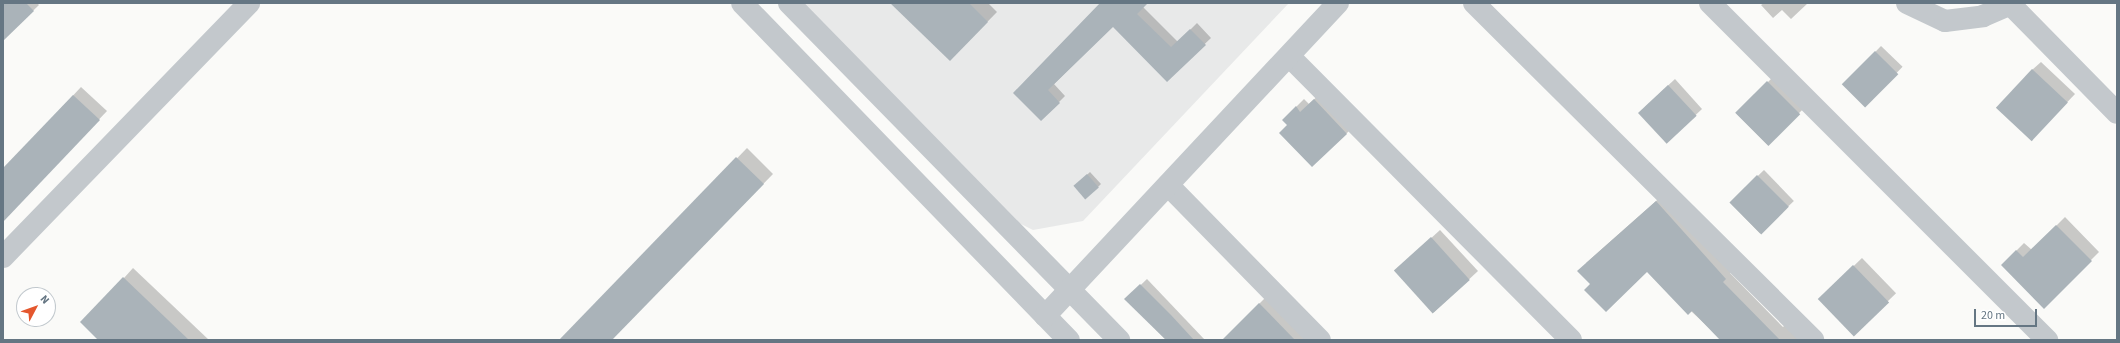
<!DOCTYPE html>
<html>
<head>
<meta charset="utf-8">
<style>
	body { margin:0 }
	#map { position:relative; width:2120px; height:343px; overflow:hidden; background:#fafaf8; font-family:"Source Sans 3",sans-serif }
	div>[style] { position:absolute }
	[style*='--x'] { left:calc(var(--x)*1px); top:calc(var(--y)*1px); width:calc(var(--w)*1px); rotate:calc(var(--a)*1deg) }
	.built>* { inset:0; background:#e8e9e9 }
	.shadow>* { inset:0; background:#0003; transform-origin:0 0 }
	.building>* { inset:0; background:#aab3b9; transform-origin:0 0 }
	.minor>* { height:22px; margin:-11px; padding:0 11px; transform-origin:11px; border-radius:11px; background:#c3c8cc }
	span { translate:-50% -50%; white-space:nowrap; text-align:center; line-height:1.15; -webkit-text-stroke:4px #fff; paint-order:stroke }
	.frame { position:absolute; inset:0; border:4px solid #657683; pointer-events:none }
	.north { position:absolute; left:16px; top:287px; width:40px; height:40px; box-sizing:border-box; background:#fff; border:1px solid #c1c8cd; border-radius:50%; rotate:49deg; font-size:11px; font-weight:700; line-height:16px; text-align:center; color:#657683 }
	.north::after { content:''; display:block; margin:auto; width:14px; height:18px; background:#e4572e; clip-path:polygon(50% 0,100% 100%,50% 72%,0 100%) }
	.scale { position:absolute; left:1974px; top:309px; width:63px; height:18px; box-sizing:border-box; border:2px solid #657683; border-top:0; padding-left:5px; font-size:12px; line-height:14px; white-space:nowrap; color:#657683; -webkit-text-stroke:3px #fff; paint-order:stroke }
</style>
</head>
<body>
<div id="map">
	<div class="built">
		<div style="clip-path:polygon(795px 3px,1289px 3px,1083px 221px,1033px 230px,999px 213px)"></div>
	</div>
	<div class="shadow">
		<div style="clip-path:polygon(3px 3px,37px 3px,39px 5px,9px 34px,3px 27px)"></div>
		<div style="clip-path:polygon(892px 3px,988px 3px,997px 12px,950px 60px)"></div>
		<div style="clip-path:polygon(1101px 3px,1147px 3px,1143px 7px,1178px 42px,1197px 23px,1211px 38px,1167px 80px,1113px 26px,1054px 84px,1065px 96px,1059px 102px,1014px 93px)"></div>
		<div style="clip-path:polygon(1764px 3px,1808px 3px,1791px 19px,1782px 10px,1773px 18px,1761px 5px)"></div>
		<div style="left:1881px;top:46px;width:30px;height:54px;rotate:44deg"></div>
		<div style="clip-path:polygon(2041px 62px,2075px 94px,2039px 132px,2032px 70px)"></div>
		<div style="left:1776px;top:74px;width:44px;height:56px;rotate:45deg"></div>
		<div style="clip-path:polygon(1675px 79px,1702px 109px,1667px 142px,1645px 107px)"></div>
		<div style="clip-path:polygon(81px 87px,107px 111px,3px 221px,3px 170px)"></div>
		<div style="clip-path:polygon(1322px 92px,1354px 126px,1346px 134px,1288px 125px,1291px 112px,1304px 99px,1309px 104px)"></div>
		<div style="clip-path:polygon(747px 148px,773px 174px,611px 340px,561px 340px)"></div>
		<div style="left:1764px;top:170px;width:43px;height:47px;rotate:46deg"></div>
		<div style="clip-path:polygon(1090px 172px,1101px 184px,1098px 187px,1078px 183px)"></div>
		<div style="clip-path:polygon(1664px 194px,1733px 271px,1730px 273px,1783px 327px,1790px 320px,1810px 340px,1722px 340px,1647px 270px,1591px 284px,1586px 263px)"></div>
		<div style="clip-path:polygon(2065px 217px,2099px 252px,2044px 307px,2002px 265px,2024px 243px,2032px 250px)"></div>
		<div style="clip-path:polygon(1440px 230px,1478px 271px,1434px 312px,1404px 263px)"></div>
		<div style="left:1862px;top:258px;width:49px;height:59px;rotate:46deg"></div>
		<div style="clip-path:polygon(133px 268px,209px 340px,100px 340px,124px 278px)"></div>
		<div style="clip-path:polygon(1147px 279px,1205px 340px,1166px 340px,1126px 299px)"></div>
		<div style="clip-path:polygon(1267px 296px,1311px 340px,1223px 340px)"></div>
	</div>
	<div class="building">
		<div style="clip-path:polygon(3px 3px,26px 3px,34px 11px,3px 41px)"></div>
		<div style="clip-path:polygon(890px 3px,969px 3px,988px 22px,950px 61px)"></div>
		<div style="clip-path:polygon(1100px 3px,1148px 3px,1137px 14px,1171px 47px,1190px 29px,1206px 45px,1167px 82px,1113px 27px,1048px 90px,1060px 103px,1041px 121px,1013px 93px)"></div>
		<div style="left:1875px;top:51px;width:33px;height:47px;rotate:45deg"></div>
		<div style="left:2032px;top:69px;width:49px;height:53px;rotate:43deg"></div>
		<div style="left:1767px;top:81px;width:47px;height:45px;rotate:45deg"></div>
		<div style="left:1668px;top:85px;width:42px;height:41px;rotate:47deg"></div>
		<div style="clip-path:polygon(73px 95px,100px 120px,3px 222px,3px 168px)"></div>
		<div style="clip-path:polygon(1314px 99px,1347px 134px,1312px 167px,1279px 133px,1287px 125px,1282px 120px,1296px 106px,1300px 112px)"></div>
		<div style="clip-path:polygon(736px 157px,764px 184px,612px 340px,559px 340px)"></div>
		<div style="left:1087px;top:174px;width:18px;height:18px;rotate:49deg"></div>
		<div style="left:1757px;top:175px;width:45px;height:39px;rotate:45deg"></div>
		<div style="clip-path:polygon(1656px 201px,1726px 279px,1723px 282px,1780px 340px,1720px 340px,1692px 311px,1688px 315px,1647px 272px,1606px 312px,1584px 290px,1590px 284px,1577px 271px)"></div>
		<div style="clip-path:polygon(2056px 225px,2092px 261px,2044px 309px,2001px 265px,2016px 250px,2023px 257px)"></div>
		<div style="left:1431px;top:237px;width:58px;height:50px;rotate:48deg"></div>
		<div style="left:1853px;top:265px;width:52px;height:49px;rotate:46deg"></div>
		<div style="clip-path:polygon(123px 277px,189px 340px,98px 340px,80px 322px)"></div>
		<div style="clip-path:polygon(1140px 284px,1171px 315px,1194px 340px,1166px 340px,1124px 299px)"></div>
		<div style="clip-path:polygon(1259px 303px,1295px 340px,1222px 340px)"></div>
	</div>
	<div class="minor">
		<div style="--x:742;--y:3;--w:470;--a:45.9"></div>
		<div style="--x:789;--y:3;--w:472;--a:45.6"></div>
		<div style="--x:1474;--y:3;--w:478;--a:44.8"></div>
		<div style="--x:1710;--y:3;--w:477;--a:45"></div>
		<div style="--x:1907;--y:3;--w:42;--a:25.3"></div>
		<div style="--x:1945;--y:21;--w:38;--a:-7"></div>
		<div style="--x:1983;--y:16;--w:34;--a:-23"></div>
		<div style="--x:2011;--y:5;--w:151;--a:45.5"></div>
		<div style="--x:1289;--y:56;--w:400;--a:45.2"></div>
		<div style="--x:1168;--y:185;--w:217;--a:45.6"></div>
		<div style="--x:3;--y:257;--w:354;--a:-45.9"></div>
		<div style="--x:1045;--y:316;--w:429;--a:-46.9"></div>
	</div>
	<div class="frame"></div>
	<div class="north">N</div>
	<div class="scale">20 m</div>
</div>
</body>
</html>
